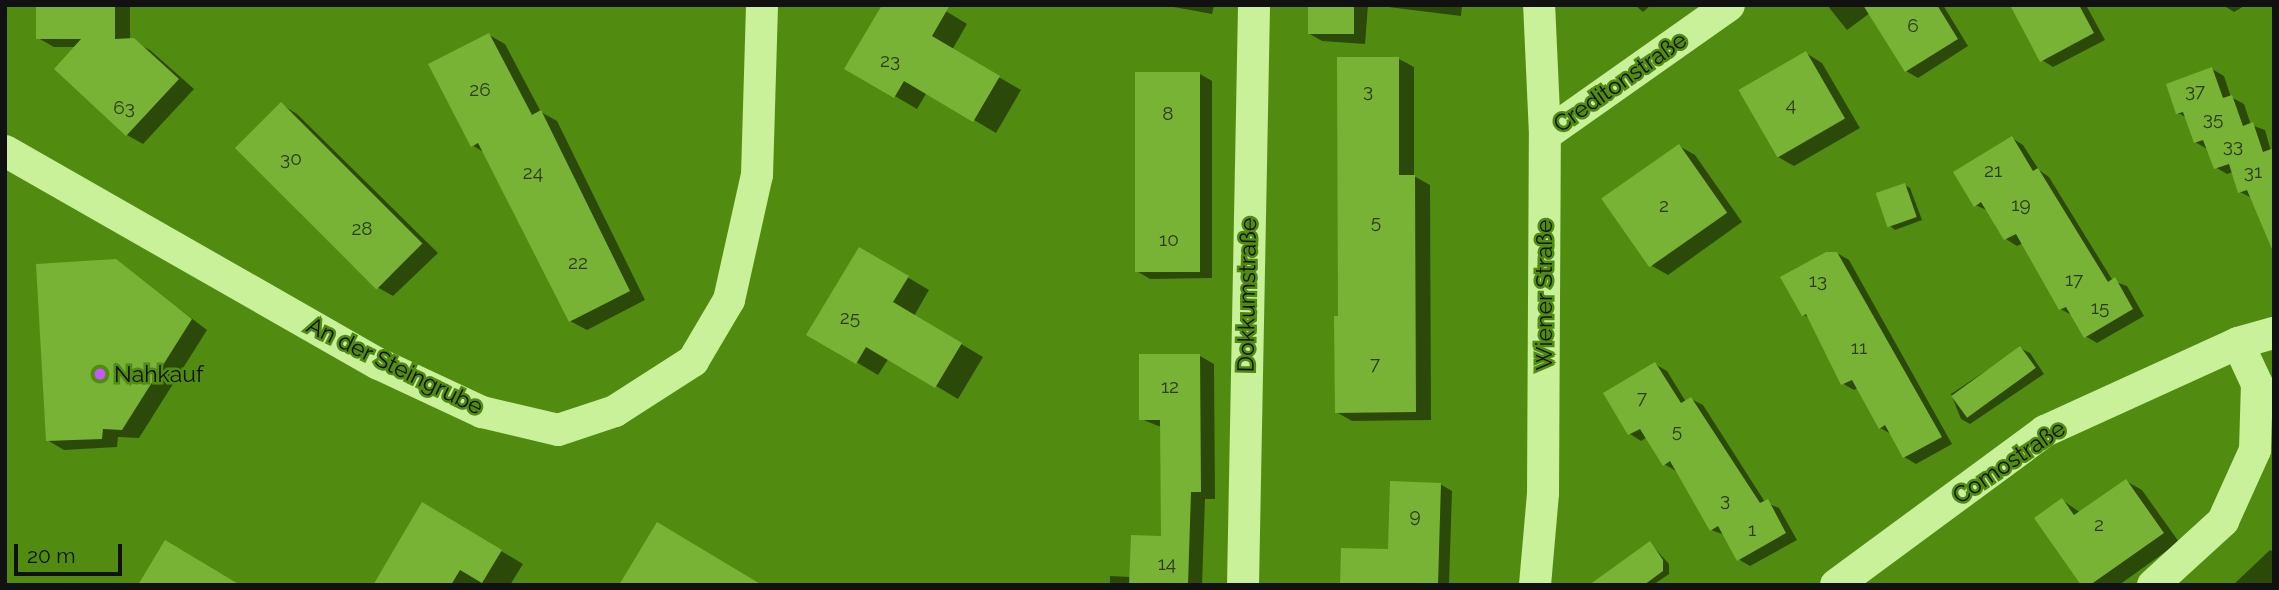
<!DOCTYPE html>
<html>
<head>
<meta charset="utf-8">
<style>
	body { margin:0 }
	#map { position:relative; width:2279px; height:590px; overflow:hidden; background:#518c11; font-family:Raleway,sans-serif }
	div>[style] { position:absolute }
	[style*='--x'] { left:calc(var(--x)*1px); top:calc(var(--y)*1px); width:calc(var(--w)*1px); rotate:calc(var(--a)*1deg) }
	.shadow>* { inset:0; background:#0007 }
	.building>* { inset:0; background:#78b335; transform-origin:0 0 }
	.street>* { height:32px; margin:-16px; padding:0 16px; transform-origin:16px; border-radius:16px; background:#c8f199 }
	.dots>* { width:19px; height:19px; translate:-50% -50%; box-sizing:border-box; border:4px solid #518c11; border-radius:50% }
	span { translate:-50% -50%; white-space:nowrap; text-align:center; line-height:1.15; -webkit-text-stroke:5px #518c11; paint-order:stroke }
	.number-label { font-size:19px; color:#2b3a1a }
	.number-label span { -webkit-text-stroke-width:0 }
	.street-label { font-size:23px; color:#111 }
	.poi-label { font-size:23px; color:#111 }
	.left { translate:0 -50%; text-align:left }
	.frame { position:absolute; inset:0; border:7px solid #111; pointer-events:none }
	.scale { position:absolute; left:14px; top:544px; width:108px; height:32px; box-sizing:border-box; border:4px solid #111; border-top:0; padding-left:9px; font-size:21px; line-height:24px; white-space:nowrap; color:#111; -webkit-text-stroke:5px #518c11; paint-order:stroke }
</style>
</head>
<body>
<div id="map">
	<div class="shadow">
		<div style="clip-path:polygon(38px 5px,130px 5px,130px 40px,150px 50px,194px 89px,143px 144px,127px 135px,56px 69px,76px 47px,54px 47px,38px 38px)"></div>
		<div style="clip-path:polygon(936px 5px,967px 24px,952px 50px,1021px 90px,996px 133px,927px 92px,917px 109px,847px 68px)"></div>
		<div style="clip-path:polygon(1163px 5px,1214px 5px,1212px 14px)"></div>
		<div style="clip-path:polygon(1310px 5px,1368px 5px,1365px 44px,1322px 41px,1308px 33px)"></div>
		<div style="clip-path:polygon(1372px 5px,1462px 5px,1461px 16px)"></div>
		<div style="clip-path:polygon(1635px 5px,1651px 5px,1643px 12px)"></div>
		<div style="clip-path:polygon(1827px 5px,1943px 5px,1968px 46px,1918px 78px,1906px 71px,1870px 13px,1847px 30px)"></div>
		<div style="clip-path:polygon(2012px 5px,2086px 5px,2105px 40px,2053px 67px,2042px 60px)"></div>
		<div style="clip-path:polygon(2223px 5px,2246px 5px,2234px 12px)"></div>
		<div style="clip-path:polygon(489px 35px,505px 44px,541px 112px,557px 121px,645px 300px,587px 330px,570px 321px,485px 153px,472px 145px)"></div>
		<div style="clip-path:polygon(1806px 53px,1822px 63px,1860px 128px,1794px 166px,1778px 157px)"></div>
		<div style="clip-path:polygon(1399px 59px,1414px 67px,1414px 176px,1430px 185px,1431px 420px,1352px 421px,1336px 412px)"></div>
		<div style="clip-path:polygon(2212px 69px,2224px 76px,2231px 97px,2244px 104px,2251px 125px,2265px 130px,2271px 151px,2252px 198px,2240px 192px,2233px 172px,2227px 174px,2215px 167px,2207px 149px,2195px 142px,2187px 118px,2178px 113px)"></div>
		<div style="clip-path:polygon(1200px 74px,1212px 81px,1212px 278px,1150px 279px,1138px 272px)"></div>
		<div style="clip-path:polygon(281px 104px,297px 114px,438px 253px,393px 296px,377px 287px)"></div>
		<div style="clip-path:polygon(2012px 138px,2023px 145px,2039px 170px,2049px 177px,2113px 281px,2127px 286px,2144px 316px,2097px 343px,2085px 336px,2072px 315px,2060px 309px,2023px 243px,2017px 246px,2006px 239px,1989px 211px,1975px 205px)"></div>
		<div style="clip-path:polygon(1679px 146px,1695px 155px,1742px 222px,1668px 275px,1652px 266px)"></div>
		<div style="clip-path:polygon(1905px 185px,1910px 188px,1922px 220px,1895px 230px,1890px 226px)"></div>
		<div style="clip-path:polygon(860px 249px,929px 290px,914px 316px,983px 357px,958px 399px,889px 358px,878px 375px,809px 334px)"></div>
		<div style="clip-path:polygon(1837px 253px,1849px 260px,1952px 444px,1916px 464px,1904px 457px,1893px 435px,1880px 428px,1858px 388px,1854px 390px,1842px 383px,1811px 319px,1804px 315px)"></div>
		<div style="clip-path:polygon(116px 261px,207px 330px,139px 438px,118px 437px,117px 447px,64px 450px,47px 440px)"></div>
		<div style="clip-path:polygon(2020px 348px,2030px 353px,2044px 374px,1970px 424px,1961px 419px,1951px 394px)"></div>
		<div style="clip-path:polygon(1200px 356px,1214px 364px,1215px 499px,1205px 499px,1202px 585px,1110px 585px,1110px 576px,1131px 577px,1163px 537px,1161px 427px,1141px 419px)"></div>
		<div style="clip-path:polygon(1655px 364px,1667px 371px,1686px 402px,1691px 399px,1703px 405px,1765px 502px,1779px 508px,1797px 540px,1750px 566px,1738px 559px,1725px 535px,1711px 530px,1676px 471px,1664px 464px,1647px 437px,1641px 441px,1630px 434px)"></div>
		<div style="clip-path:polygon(2126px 481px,2142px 490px,2179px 542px,2119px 585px,2083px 585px,2062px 500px,2081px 513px)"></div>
		<div style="clip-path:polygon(1440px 484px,1452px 491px,1449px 585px,1342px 585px,1390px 551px)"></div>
		<div style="clip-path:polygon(422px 504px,523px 564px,510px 585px,373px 585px)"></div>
		<div style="clip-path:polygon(1650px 543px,1669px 564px,1669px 574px,1653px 585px,1618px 585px)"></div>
		<div style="clip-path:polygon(2270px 550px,2274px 552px,2274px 585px,2233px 585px)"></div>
	</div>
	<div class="building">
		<div style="clip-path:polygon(36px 5px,115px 5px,115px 39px,134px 38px,179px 79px,126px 136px,54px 69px,81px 39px,36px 39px)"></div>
		<div style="clip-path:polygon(882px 5px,950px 5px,932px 36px,1000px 76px,973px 122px,904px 81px,894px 98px,844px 69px)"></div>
		<div style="left:1308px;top:5px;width:46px;height:29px"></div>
		<div style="clip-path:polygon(1863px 5px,1937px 5px,1958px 39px,1905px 72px)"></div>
		<div style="clip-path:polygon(2010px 5px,2079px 5px,2094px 33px,2040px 62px)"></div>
		<div style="clip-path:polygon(489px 33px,532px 115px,541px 110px,630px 291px,569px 322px,478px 143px,471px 147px,428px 64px)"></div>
		<div style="left:1806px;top:51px;width:78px;height:78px;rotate:60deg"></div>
		<div style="clip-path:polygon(1337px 57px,1399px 57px,1399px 175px,1415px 175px,1416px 412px,1335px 413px,1334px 316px,1338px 316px)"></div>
		<div style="clip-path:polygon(2212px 67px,2223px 98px,2232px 95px,2243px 126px,2253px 122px,2263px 152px,2274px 148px,2274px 254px,2247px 190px,2238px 193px,2229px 164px,2214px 169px,2203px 140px,2194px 143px,2183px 112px,2176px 114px,2166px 84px)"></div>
		<div style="left:1200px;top:72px;width:200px;height:65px;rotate:90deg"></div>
		<div style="left:281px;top:102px;width:200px;height:65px;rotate:45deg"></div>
		<div style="clip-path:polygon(2012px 136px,2033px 171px,2038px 168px,2108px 282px,2115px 277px,2133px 309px,2084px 338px,2066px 307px,2059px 310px,2016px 234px,2004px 240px,1981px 202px,1974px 207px,1953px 172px)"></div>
		<div style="left:1679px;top:144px;width:84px;height:95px;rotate:55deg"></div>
		<div style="left:1905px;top:183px;width:36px;height:31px;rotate:71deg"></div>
		<div style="clip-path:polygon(859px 247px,909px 276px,893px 302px,962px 343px,935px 388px,866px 347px,856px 364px,806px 335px)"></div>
		<div style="clip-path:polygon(1826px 252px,1837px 252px,1942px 437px,1903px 458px,1885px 425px,1879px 429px,1852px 380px,1841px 385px,1806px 314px,1802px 316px,1780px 277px)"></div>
		<div style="clip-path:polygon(116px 259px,192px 319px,122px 430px,103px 429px,102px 439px,46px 441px,36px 264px)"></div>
		<div style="left:2020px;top:346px;width:27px;height:85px;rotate:54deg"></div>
		<div style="clip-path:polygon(1139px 354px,1200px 354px,1201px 492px,1191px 492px,1188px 585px,1129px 585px,1131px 535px,1161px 536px,1160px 420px,1139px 420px)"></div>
		<div style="clip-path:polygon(1655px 362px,1681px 403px,1691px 397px,1760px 503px,1768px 499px,1786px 533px,1737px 561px,1718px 526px,1710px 531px,1670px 461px,1663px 466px,1640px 429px,1628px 435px,1603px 393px)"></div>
		<div style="clip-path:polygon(2126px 479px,2164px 533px,2090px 585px,2081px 585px,2034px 518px,2062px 498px,2074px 515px)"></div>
		<div style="clip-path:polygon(1390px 481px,1441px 483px,1438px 585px,1340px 585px,1341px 548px,1388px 549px)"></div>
		<div style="clip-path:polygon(422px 502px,502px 550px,482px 583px,460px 570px,451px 585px,373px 585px)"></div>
		<div style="clip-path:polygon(657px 522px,762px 585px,619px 585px)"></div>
		<div style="clip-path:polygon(165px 540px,240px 585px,138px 585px)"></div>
		<div style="clip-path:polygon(1650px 541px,1663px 560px,1663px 571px,1644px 585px,1589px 585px)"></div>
	</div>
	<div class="street">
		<div style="--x:1545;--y:135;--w:225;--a:-35.2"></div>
		<div style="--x:5;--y:151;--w:430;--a:29.7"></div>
		<div style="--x:379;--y:364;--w:114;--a:25"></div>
		<div style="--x:482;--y:412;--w:78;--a:13.3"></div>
		<div style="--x:558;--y:430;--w:60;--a:-18.4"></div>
		<div style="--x:615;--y:411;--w:93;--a:-32.7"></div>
		<div style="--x:693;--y:361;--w:71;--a:-59.5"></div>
		<div style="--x:729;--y:300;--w:128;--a:-77.4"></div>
		<div style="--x:757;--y:175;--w:170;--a:-88.3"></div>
		<div style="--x:1243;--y:585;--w:580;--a:-88.91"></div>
		<div style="--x:1535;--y:585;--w:92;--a:-85"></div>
		<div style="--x:1543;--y:493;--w:358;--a:-89.7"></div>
		<div style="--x:1545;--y:135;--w:130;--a:-92.6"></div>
		<div style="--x:1836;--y:585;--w:260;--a:-36.4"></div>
		<div style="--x:2045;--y:431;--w:212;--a:-24.5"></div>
		<div style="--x:2238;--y:343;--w:37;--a:-16"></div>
		<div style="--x:2153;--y:585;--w:95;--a:-42.4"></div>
		<div style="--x:2223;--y:521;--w:78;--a:-65.7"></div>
		<div style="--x:2255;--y:450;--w:66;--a:-88.3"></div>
		<div style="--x:2257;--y:384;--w:45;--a:-114.9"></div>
	</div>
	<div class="dots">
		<div style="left:100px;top:374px;background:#c159ff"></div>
	</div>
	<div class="number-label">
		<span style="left:1913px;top:26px">6</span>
		<span style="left:890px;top:61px">23</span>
		<span style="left:480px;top:90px">26</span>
		<span style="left:1368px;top:91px">3</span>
		<span style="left:2195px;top:91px">37</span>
		<span style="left:1791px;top:105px">4</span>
		<span style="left:124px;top:108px">63</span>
		<span style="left:1168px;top:114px">8</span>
		<span style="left:2213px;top:119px">35</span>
		<span style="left:2233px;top:146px">33</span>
		<span style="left:291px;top:159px">30</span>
		<span style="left:1993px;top:171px">21</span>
		<span style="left:2253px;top:172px">31</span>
		<span style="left:533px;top:173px">24</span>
		<span style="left:2021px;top:205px">19</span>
		<span style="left:1664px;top:206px">2</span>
		<span style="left:1376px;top:222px">5</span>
		<span style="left:362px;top:229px">28</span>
		<span style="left:1169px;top:240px">10</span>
		<span style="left:578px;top:263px">22</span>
		<span style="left:2074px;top:280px">17</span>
		<span style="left:1818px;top:281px">13</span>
		<span style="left:2100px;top:308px">15</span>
		<span style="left:850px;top:318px">25</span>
		<span style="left:1859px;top:348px">11</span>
		<span style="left:1375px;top:364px">7</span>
		<span style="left:1170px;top:387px">12</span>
		<span style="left:1642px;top:398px">7</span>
		<span style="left:1677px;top:431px">5</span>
		<span style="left:1725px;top:500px">3</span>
		<span style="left:1415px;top:516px">9</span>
		<span style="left:2099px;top:525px">2</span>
		<span style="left:1752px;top:530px">1</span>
		<span style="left:1167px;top:564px">14</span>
	</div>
	<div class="street-label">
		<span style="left:1620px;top:82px;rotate:-35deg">Creditonstraße</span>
		<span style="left:1247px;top:295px;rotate:-89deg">Dokkumstraße</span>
		<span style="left:1544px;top:295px;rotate:-90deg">Wiener Straße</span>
		<span style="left:395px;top:366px;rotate:26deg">An der Steingrube</span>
		<span style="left:2009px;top:462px;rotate:-34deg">Comostraße</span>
	</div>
	<div class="poi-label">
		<span class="left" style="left:114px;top:374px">Nahkauf</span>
	</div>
	<div class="frame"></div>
	<div class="scale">20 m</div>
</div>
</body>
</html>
